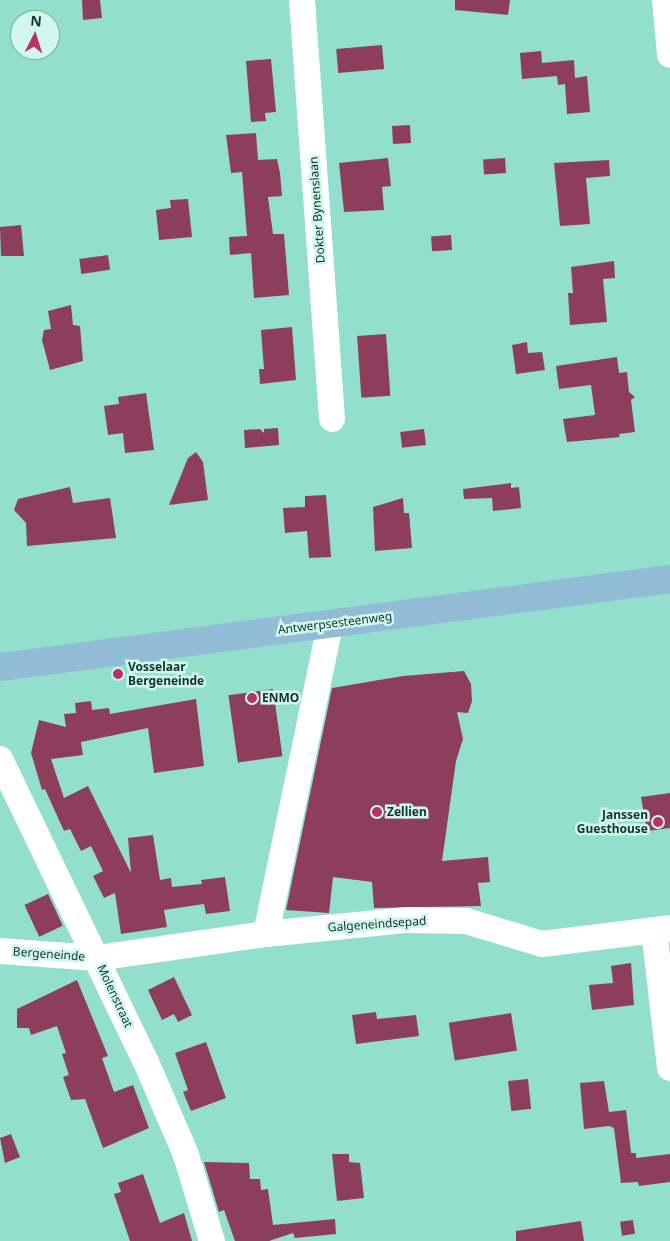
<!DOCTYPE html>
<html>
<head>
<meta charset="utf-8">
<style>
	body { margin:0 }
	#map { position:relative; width:670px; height:1241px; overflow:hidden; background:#92dfcd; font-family:"Noto Sans",sans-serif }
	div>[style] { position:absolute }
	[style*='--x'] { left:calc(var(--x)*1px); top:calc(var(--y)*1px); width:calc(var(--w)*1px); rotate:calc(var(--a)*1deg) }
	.building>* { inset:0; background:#8d3e5d; transform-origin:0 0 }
	.minor>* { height:26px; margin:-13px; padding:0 13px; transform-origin:13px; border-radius:13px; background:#fff }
	.major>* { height:28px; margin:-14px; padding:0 14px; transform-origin:14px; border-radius:14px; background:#92bcd5 }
	.dots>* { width:14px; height:14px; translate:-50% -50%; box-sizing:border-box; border:2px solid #d2f7ed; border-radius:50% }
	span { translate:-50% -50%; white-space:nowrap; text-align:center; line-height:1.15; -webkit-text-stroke:5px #d2f7ed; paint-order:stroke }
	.street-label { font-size:12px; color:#14342e }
	.poi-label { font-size:12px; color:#14342e; font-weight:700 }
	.left { translate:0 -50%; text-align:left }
	.right { translate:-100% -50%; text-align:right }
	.north { position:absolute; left:10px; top:10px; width:50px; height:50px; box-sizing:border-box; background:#d2f7ed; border:1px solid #86a9a1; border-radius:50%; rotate:5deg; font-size:14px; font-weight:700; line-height:20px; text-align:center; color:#14342e }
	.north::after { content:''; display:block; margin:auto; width:18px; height:22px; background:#b9306e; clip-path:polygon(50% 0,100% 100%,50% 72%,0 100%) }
</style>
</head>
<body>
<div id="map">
	<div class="building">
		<div style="clip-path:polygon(82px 0,100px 0,102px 18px,83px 20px)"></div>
		<div style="clip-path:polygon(455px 0,510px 0,508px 15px,455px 10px)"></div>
		<div style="left:382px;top:45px;width:24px;height:46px;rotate:85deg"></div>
		<div style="clip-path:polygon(541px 51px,542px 63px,574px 60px,575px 78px,587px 76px,590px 112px,567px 114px,565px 84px,558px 85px,557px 76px,522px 79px,520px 53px)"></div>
		<div style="clip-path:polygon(271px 59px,276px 112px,265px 113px,266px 121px,251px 122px,246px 61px)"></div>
		<div style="left:410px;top:125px;width:18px;height:18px;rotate:87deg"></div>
		<div style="clip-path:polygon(256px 133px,258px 160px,277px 159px,280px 173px,282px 196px,268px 197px,273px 234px,284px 234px,289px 295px,254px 298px,251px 253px,230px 255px,229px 237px,247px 236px,242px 172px,231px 173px,226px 135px)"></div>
		<div style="clip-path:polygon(388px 158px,391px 186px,382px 187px,384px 210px,344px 212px,339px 163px)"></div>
		<div style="left:505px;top:158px;width:15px;height:22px;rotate:86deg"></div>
		<div style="clip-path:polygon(609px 160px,610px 176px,586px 178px,590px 224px,560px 226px,554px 163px)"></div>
		<div style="clip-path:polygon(188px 199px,192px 237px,159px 240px,156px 210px,171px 208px,170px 200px)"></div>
		<div style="clip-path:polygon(21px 225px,24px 256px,1px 256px,0 227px)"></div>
		<div style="left:451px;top:235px;width:15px;height:20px;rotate:86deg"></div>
		<div style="left:108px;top:255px;width:15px;height:29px;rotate:82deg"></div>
		<div style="clip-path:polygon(614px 261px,615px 278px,603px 279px,607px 322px,570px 325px,568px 293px,573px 293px,571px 267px)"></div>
		<div style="clip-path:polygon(71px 305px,73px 325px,80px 326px,83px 361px,50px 370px,42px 340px,44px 330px,51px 329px,48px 311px)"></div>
		<div style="clip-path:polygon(292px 327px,296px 380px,260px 384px,259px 369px,264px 369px,261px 330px)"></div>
		<div style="left:386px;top:334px;width:62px;height:29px;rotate:86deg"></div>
		<div style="clip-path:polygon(527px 342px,528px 353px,542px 352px,545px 370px,516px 374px,512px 345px)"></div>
		<div style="clip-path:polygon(617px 357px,619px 373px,627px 372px,629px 392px,635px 397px,631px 400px,635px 432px,619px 434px,620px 437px,567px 442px,563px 419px,595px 415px,591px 385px,559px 389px,556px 366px)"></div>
		<div style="clip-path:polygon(146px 393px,154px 450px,125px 453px,123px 433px,108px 435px,104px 406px,119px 404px,118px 397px)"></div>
		<div style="clip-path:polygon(278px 428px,279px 445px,245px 448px,244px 430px,260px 429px,264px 433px,264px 429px)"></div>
		<div style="left:424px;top:429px;width:16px;height:24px;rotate:83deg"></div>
		<div style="clip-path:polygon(196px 452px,203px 462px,208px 500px,169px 505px,188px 458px)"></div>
		<div style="clip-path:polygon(511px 483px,511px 488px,519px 487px,521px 508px,493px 511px,492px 498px,464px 499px,463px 489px)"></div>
		<div style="clip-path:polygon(70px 487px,73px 503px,110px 498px,116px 538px,27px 546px,26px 523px,14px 510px,18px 499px)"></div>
		<div style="clip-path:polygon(326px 495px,331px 557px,309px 558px,307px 531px,285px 533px,283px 508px,305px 507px,305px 496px)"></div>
		<div style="clip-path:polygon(403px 498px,404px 513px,409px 513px,412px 548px,375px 551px,373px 507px)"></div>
		<div style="clip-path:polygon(464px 671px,471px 684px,472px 701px,468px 713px,457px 712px,463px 739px,456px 761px,442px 861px,488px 857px,490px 882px,478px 883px,481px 906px,374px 908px,372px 882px,333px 877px,329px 913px,286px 910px,332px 688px,403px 676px)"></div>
		<div style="left:273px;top:689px;width:68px;height:45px;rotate:82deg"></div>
		<div style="clip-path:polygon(196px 699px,204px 766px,154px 773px,148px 728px,81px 742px,83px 755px,51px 759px,64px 798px,88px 786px,131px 873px,128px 838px,153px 835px,160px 880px,171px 878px,172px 887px,202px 884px,201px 880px,225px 877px,230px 911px,206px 914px,204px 904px,164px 910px,167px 927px,121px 934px,115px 893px,104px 898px,93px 876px,103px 871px,91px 846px,81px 851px,70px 829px,64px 831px,45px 789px,42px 790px,31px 753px,39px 720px,66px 727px,64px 714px,76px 713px,75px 703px,91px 701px,92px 710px,109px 708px,110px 714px)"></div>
		<div style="clip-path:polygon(670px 793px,670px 828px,647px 831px,641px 797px)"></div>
		<div style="left:48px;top:894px;width:35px;height:26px;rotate:65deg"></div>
		<div style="clip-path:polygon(631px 963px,634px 1005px,592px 1010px,589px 985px,613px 983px,611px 966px)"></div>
		<div style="clip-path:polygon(174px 977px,192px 1015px,178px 1022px,174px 1014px,162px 1020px,148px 990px)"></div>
		<div style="clip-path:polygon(77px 980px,108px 1056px,102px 1058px,114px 1092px,133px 1085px,149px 1128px,103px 1148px,85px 1099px,71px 1100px,63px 1077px,69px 1075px,62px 1054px,66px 1053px,57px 1026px,31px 1035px,29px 1028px,17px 1028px,17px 1009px)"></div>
		<div style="clip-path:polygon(376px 1012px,377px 1019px,416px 1015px,419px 1036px,356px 1044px,352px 1015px)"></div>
		<div style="left:511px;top:1013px;width:38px;height:63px;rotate:81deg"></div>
		<div style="clip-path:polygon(206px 1042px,226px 1098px,191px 1111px,183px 1092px,188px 1090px,175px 1053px)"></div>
		<div style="left:528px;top:1079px;width:30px;height:20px;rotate:84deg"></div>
		<div style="clip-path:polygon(604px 1081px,609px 1112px,626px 1110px,631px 1153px,636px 1153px,636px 1158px,670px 1154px,670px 1182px,639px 1186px,638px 1182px,621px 1183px,614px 1128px,609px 1126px,584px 1129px,580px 1083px)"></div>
		<div style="clip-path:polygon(11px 1134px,20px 1157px,5px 1163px,0 1138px)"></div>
		<div style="clip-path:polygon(332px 1154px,349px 1154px,349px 1162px,360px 1163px,364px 1198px,337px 1201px)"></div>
		<div style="clip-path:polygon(204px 1162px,249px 1163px,250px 1179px,260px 1179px,261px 1190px,268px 1189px,273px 1225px,335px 1219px,336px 1234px,295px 1238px,293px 1233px,269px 1241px,235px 1241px,224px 1210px,219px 1212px)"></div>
		<div style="clip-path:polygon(143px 1174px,160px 1223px,184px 1213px,192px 1241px,130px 1241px,114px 1194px,121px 1192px,118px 1183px)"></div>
		<div style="left:633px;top:1220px;width:14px;height:13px;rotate:82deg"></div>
		<div style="clip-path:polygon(581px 1221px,584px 1241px,516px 1241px,516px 1231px)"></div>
	</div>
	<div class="minor">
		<div style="--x:302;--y:0;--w:420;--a:85.9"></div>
		<div style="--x:665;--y:0;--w:55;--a:84.8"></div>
		<div style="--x:0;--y:759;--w:336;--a:64.3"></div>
		<div style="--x:146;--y:1062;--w:101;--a:66.7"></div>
		<div style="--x:186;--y:1155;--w:90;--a:73.2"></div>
		<div style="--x:654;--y:930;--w:139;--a:83.4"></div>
		<div style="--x:266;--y:934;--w:317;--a:-78.3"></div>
		<div style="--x:0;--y:951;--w:97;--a:4.1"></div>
		<div style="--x:97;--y:958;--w:171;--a:-8.1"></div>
		<div style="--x:266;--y:934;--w:142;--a:-5.7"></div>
		<div style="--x:407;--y:920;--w:59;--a:1"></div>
		<div style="--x:466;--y:921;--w:79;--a:16.8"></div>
		<div style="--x:542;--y:944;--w:129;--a:-7.1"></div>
	</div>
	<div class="major">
		<div style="--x:0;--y:667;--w:676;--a:-7.48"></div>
	</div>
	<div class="dots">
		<div style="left:118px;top:674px;background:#b9306e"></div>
		<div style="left:252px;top:698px;background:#b9306e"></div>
		<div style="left:377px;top:812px;background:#b9306e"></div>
		<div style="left:658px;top:822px;background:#b9306e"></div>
	</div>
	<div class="street-label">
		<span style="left:317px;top:210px;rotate:-94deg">Dokter Bynenslaan</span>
		<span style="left:335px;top:623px;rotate:-7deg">Antwerpsesteenweg</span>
		<span style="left:377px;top:924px;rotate:-4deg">Galgeneindsepad</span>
		<span style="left:49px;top:954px;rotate:4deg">Bergeneinde</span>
		<span style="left:115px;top:996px;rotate:65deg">Molenstraat</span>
	</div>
	<div class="poi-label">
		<span class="left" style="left:128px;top:674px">Vosselaar<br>Bergeneinde</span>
		<span class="left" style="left:262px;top:698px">ENMO</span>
		<span class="left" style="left:387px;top:812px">Zellien</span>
		<span class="right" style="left:648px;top:822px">Janssen<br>Guesthouse</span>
	</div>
	<div class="north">N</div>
</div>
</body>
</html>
